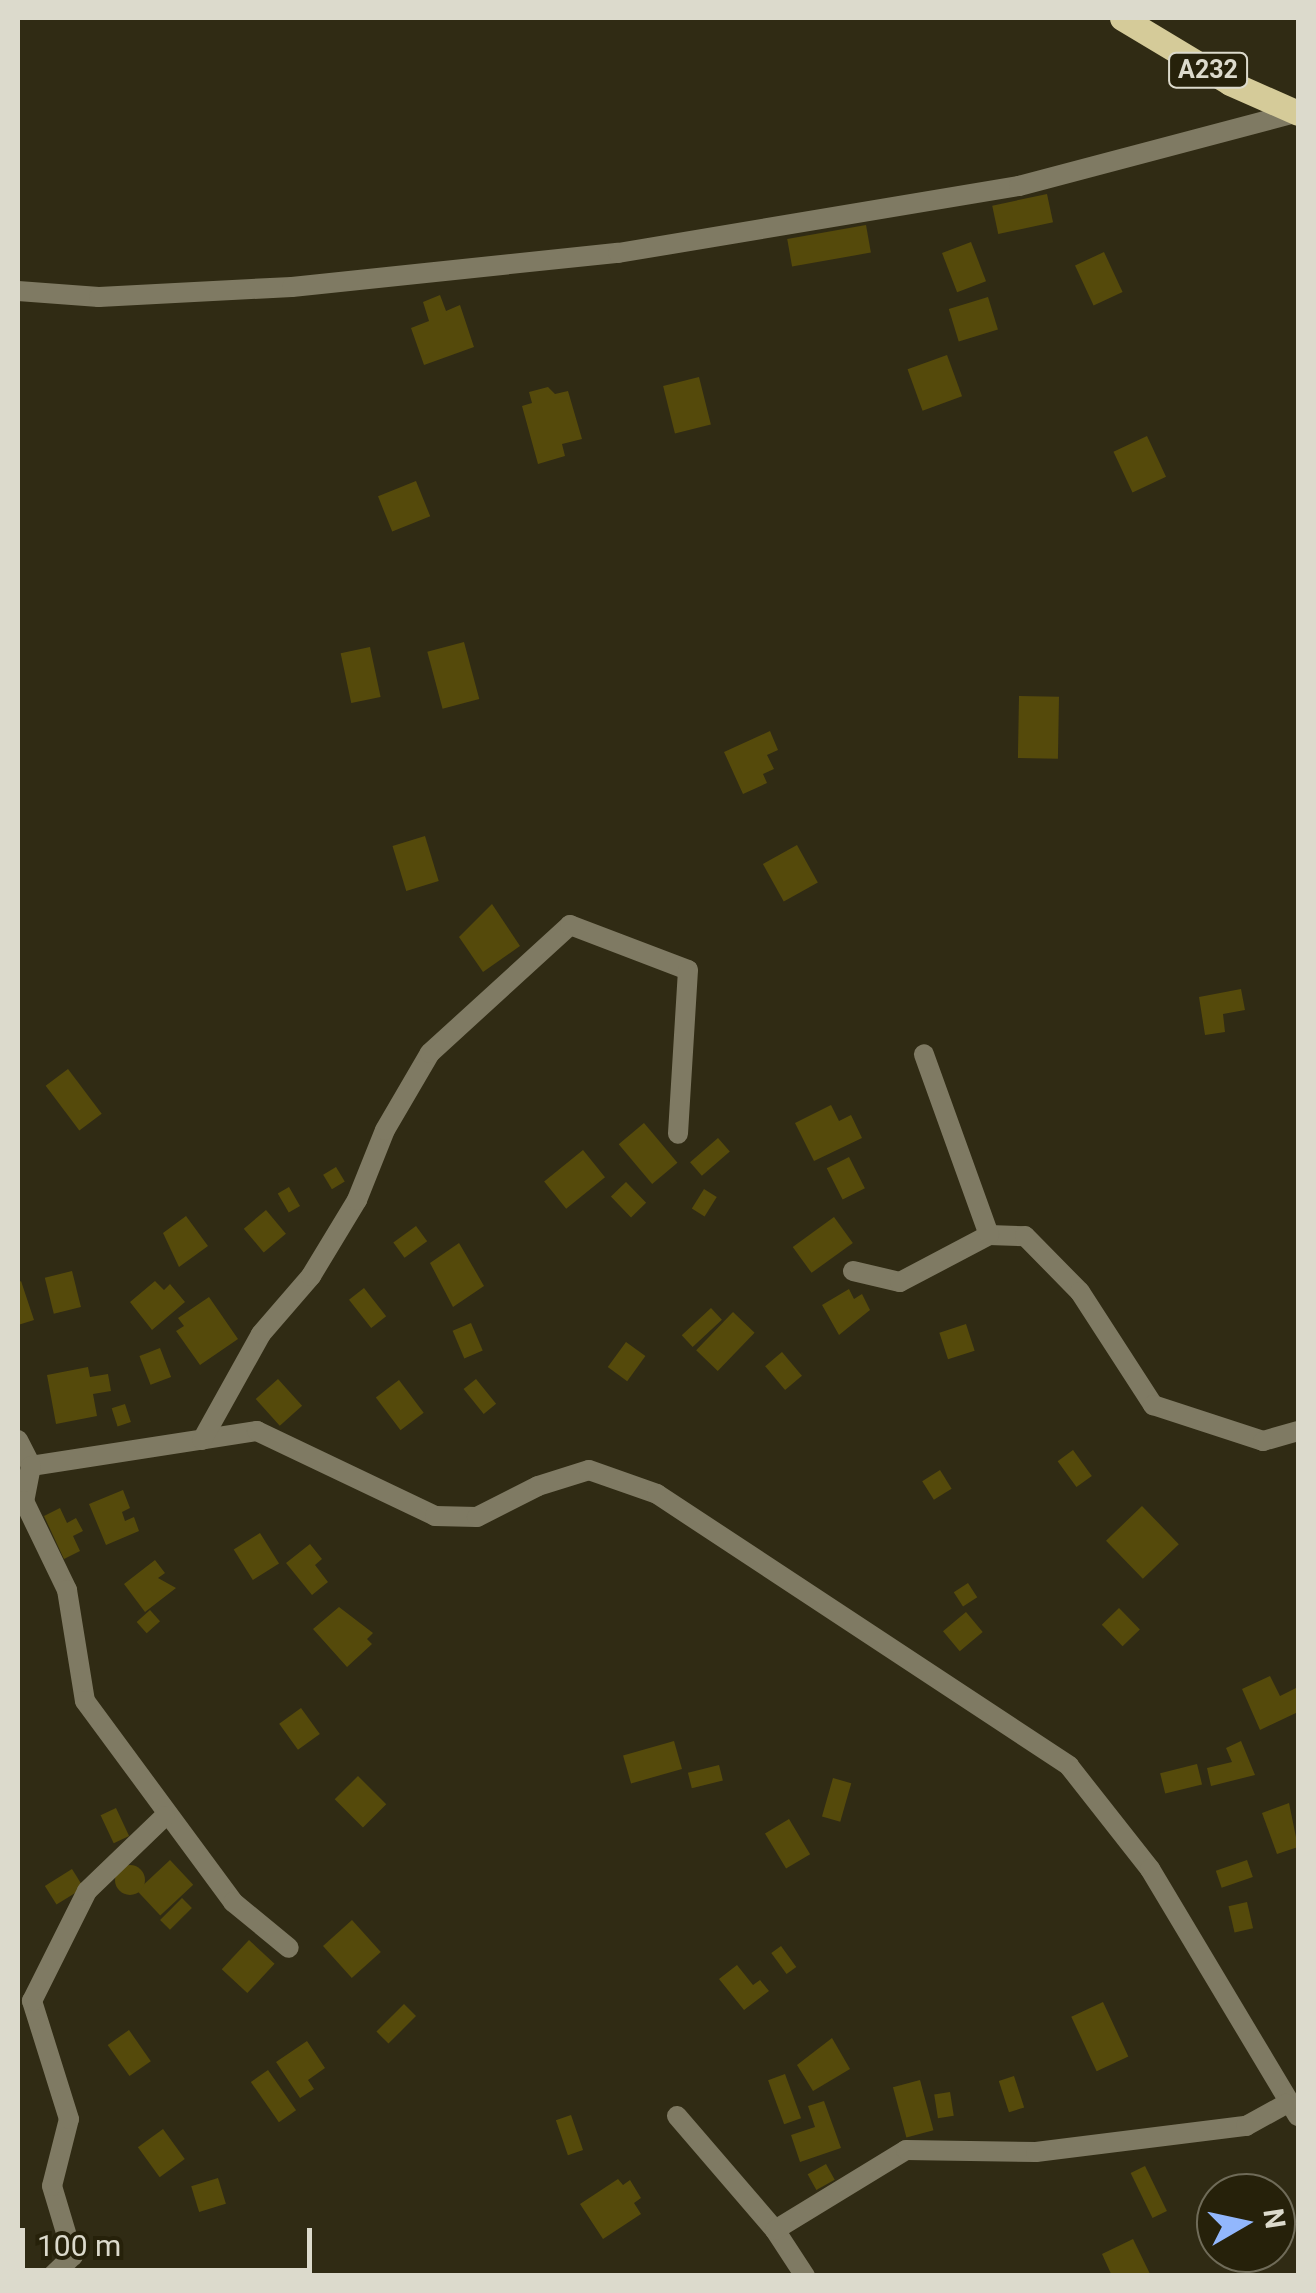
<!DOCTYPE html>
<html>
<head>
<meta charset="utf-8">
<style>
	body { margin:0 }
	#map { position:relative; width:1316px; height:2293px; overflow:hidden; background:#302b14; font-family:Roboto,sans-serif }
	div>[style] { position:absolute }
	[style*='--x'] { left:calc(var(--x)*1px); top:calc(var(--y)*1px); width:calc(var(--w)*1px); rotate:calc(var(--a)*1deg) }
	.building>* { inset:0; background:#554a0b; transform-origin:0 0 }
	.round { border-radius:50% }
	.minor>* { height:20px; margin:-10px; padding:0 10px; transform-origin:10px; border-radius:10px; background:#7f7a63 }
	.major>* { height:25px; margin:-12.5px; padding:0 12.5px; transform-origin:12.5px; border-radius:12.5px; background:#d5cb99 }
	span { translate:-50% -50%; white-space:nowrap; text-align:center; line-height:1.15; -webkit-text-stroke:9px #26210a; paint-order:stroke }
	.shield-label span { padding:2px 8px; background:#26210a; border:2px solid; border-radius:8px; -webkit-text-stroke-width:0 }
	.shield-label { font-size:25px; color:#dcdacc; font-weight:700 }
	.frame { position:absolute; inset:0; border:20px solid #dcdacc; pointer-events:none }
	.north { position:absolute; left:1196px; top:2173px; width:100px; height:100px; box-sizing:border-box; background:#26210a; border:2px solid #6f6b58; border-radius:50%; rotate:81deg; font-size:28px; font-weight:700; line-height:40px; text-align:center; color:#dcdacc }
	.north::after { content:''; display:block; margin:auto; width:35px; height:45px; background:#92b7fd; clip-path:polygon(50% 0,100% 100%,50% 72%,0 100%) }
	.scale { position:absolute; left:20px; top:2228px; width:292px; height:45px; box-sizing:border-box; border:5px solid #dcdacc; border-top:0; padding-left:12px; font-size:30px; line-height:35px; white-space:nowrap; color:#dcdacc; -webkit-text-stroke:8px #26210a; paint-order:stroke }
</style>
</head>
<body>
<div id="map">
	<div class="building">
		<div style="left:1047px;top:194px;width:29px;height:56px;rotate:78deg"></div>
		<div style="left:866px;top:225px;width:28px;height:80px;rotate:80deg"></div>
		<div style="left:971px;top:242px;width:42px;height:31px;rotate:69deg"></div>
		<div style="left:1104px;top:252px;width:44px;height:32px;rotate:65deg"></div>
		<div style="clip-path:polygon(440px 295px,446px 311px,460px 305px,474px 347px,424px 365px,411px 328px,429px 321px,423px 302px)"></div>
		<div style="left:988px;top:297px;width:34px;height:41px;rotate:73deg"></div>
		<div style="left:947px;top:355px;width:44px;height:42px;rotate:70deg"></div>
		<div style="left:699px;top:377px;width:49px;height:37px;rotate:76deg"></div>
		<div style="clip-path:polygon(548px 387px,555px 394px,568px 391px,582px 439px,562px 444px,565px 456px,538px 464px,522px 406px,532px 403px,529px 392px)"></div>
		<div style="left:1147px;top:436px;width:45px;height:37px;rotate:65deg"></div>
		<div style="left:416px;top:481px;width:38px;height:41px;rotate:68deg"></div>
		<div style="left:464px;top:642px;width:59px;height:38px;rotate:75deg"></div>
		<div style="left:370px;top:647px;width:51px;height:30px;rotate:78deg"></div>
		<div style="left:1019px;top:696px;width:40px;height:62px;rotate:1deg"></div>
		<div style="clip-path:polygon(770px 731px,778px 750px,767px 755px,774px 769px,763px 774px,767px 783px,743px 794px,724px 752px)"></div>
		<div style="left:425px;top:836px;width:47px;height:34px;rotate:73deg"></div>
		<div style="left:797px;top:845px;width:43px;height:39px;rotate:61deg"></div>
		<div style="clip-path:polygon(492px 904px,520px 946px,483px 972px,459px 937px)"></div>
		<div style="clip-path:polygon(1241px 989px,1245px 1010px,1223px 1014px,1225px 1032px,1205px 1035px,1199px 997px)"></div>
		<div style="left:68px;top:1069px;width:56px;height:28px;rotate:53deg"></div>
		<div style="clip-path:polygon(831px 1105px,839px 1121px,851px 1115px,862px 1138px,814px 1161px,795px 1123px)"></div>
		<div style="left:644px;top:1123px;width:52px;height:33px;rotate:50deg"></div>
		<div style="left:718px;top:1138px;width:18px;height:37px;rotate:49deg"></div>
		<div style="left:583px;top:1150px;width:35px;height:50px;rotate:51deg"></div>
		<div style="left:849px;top:1157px;width:35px;height:25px;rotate:63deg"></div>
		<div style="left:336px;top:1167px;width:17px;height:15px;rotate:59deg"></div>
		<div style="left:626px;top:1182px;width:29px;height:21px;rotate:46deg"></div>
		<div style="left:289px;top:1187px;width:22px;height:13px;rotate:60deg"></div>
		<div style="left:704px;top:1189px;width:15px;height:23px;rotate:32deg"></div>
		<div style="left:266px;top:1210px;width:31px;height:29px;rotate:50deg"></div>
		<div style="clip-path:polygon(186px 1216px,208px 1246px,179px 1267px,163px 1233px)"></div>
		<div style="left:834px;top:1217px;width:32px;height:51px;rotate:54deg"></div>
		<div style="left:416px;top:1226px;width:19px;height:28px;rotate:54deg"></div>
		<div style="clip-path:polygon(459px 1243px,484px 1286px,453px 1307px,430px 1263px)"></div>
		<div style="left:72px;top:1271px;width:37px;height:28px;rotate:76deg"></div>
		<div style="clip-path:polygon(21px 1281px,34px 1320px,18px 1325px,18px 1283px)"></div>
		<div style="clip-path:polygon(155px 1281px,164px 1290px,170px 1284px,185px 1302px,152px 1330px,130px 1302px)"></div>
		<div style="left:364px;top:1288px;width:36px;height:19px;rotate:52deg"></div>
		<div style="clip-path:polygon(849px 1289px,854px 1299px,862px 1294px,870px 1310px,839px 1335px,822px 1305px)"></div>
		<div style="clip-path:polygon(209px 1297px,238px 1339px,200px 1365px,176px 1331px,184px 1326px,178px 1318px)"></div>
		<div style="left:711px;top:1308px;width:16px;height:40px;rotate:47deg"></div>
		<div style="left:733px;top:1312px;width:30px;height:53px;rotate:44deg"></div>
		<div style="left:471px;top:1323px;width:30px;height:20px;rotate:67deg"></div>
		<div style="left:966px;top:1324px;width:28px;height:28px;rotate:72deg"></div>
		<div style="left:626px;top:1342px;width:24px;height:31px;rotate:36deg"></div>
		<div style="left:160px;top:1348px;width:31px;height:22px;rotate:69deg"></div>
		<div style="left:782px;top:1352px;width:31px;height:22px;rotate:50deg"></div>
		<div style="clip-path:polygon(88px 1367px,90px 1377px,108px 1374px,111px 1391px,93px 1394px,97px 1416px,56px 1424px,47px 1375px)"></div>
		<div style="left:278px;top:1379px;width:36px;height:30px;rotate:48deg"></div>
		<div style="left:476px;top:1379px;width:32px;height:16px;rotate:51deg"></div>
		<div style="left:399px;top:1380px;width:41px;height:29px;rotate:53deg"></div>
		<div style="left:125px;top:1404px;width:19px;height:14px;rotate:72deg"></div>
		<div style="left:1073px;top:1450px;width:32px;height:19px;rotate:54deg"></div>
		<div style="left:940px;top:1470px;width:22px;height:21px;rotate:58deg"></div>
		<div style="clip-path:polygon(123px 1490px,130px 1508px,122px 1512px,125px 1521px,134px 1517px,139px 1531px,106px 1545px,89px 1504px)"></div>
		<div style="left:1142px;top:1506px;width:53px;height:50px;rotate:46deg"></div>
		<div style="clip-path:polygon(60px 1508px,67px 1523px,76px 1518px,83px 1531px,73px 1536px,80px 1551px,64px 1559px,44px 1516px)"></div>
		<div style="left:260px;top:1533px;width:36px;height:31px;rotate:58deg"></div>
		<div style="clip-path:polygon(310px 1544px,322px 1559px,315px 1565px,328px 1582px,312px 1595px,286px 1563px)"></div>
		<div style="clip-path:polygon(155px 1560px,165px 1573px,158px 1578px,176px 1588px,145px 1612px,124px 1584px)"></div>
		<div style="left:968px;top:1583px;width:17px;height:17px;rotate:57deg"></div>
		<div style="clip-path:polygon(339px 1607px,373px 1633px,367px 1639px,372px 1644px,347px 1667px,313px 1629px)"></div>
		<div style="left:1119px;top:1608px;width:30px;height:24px;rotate:46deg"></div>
		<div style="left:150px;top:1610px;width:15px;height:18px;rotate:48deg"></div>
		<div style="left:966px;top:1612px;width:26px;height:30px;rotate:50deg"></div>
		<div style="clip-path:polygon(1270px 1676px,1280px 1696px,1298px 1687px,1298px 1712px,1260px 1730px,1242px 1689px)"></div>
		<div style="left:301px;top:1708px;width:32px;height:27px;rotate:54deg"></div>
		<div style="left:674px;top:1741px;width:29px;height:53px;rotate:74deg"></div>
		<div style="clip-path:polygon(1241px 1741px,1255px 1775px,1211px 1786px,1207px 1768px,1232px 1762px,1226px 1748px)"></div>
		<div style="left:1197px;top:1764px;width:21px;height:38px;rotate:76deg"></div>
		<div style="left:719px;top:1765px;width:16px;height:32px;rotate:76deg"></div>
		<div style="left:358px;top:1776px;width:40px;height:33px;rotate:45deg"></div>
		<div style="left:833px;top:1778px;width:19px;height:40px;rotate:16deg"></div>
		<div style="clip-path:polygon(1289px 1803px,1298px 1847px,1277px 1854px,1262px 1813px)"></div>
		<div style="left:116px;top:1808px;width:31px;height:17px;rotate:65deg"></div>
		<div style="left:789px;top:1819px;width:41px;height:28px;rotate:59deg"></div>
		<div style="left:170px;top:1860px;width:34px;height:45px;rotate:47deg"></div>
		<div style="left:1247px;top:1860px;width:18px;height:33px;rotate:71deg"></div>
		<div class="round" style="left:115px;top:1865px;width:30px;height:30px"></div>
		<div style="left:72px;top:1869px;width:22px;height:32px;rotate:58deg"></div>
		<div style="left:182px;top:1898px;width:14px;height:31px;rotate:45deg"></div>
		<div style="left:1247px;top:1902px;width:27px;height:19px;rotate:77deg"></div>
		<div style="left:352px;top:1920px;width:43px;height:39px;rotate:48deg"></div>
		<div style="left:249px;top:1940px;width:35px;height:40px;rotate:43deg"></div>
		<div style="left:781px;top:1946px;width:26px;height:12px;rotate:54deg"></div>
		<div style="clip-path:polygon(737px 1965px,753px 1985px,760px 1980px,769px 1991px,744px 2010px,719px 1979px)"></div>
		<div style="left:1103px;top:2002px;width:60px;height:35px;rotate:65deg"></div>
		<div style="left:404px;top:2004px;width:17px;height:39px;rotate:45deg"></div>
		<div style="left:129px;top:2030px;width:38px;height:26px;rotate:55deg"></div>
		<div style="clip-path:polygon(832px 2038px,850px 2069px,813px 2091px,797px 2065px)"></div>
		<div style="clip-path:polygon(307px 2041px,325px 2068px,308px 2080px,314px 2089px,300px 2098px,276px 2062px)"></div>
		<div style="left:268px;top:2070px;width:49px;height:21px;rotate:55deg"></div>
		<div style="left:785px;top:2074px;width:47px;height:18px;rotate:70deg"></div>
		<div style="left:1014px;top:2076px;width:33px;height:16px;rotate:72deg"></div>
		<div style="left:920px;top:2080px;width:52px;height:28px;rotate:75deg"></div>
		<div style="left:950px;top:2092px;width:24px;height:16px;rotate:81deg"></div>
		<div style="clip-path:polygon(824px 2101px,841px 2148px,800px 2162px,791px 2135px,815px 2127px,808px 2106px)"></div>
		<div style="left:571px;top:2115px;width:37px;height:16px;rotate:71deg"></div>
		<div style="left:163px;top:2129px;width:37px;height:31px;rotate:54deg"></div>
		<div style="left:826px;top:2164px;width:18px;height:21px;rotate:61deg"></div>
		<div style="left:1145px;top:2166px;width:50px;height:16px;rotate:64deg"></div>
		<div style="left:218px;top:2178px;width:27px;height:28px;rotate:73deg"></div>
		<div style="clip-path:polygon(618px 2179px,623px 2185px,630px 2180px,641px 2198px,634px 2203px,641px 2214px,603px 2239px,580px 2204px)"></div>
		<div style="clip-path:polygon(1133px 2239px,1151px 2276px,1112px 2276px,1102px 2254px)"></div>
	</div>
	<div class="minor">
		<div style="--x:18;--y:291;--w:81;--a:4.2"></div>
		<div style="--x:99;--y:297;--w:193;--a:-3"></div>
		<div style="--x:292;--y:287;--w:328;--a:-6"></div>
		<div style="--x:618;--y:253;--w:407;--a:-9.5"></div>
		<div style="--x:1019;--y:186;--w:286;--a:-14.8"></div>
		<div style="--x:989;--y:1235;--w:36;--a:2"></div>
		<div style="--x:1025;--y:1236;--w:78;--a:45.5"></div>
		<div style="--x:1080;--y:1292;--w:135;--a:57.1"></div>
		<div style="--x:1153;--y:1405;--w:116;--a:18.1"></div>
		<div style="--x:1263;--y:1441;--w:36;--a:-16"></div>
		<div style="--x:853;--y:1271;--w:48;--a:13.2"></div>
		<div style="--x:900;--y:1282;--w:101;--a:-27.8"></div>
		<div style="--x:989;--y:1235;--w:192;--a:-109.8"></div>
		<div style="--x:18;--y:1440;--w:29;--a:63"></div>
		<div style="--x:31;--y:1466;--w:229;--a:-8.8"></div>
		<div style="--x:257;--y:1431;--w:197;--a:25.5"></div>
		<div style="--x:435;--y:1516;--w:42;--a:1.4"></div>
		<div style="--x:477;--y:1517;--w:68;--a:-26.9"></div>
		<div style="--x:538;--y:1486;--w:53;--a:-17.4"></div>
		<div style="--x:589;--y:1470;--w:72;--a:19.4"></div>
		<div style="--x:657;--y:1494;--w:494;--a:33.4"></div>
		<div style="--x:1069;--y:1766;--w:131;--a:51.8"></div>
		<div style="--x:1150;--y:1869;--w:288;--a:59.1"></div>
		<div style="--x:202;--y:1440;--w:121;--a:-60.9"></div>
		<div style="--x:261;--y:1334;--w:77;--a:-49.2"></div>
		<div style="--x:311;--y:1276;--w:89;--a:-58.8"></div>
		<div style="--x:357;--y:1200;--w:75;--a:-68.2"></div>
		<div style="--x:385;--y:1130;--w:89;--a:-59.7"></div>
		<div style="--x:430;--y:1053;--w:190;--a:-42.4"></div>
		<div style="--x:570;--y:925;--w:126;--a:20.9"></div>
		<div style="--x:688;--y:970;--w:164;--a:93.5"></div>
		<div style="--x:31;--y:1466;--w:36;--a:101"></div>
		<div style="--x:24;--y:1501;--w:99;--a:64.2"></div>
		<div style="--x:67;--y:1590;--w:112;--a:80.8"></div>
		<div style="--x:85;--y:1701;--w:250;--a:53.6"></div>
		<div style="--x:233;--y:1902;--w:72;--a:39.4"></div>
		<div style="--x:677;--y:2116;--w:150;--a:49.3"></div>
		<div style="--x:775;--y:2230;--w:55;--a:56.9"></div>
		<div style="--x:775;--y:2230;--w:153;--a:-31.4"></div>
		<div style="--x:906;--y:2150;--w:130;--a:0.9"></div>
		<div style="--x:1036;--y:2152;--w:212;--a:-7.1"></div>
		<div style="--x:1246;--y:2126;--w:46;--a:-28.8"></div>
		<div style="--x:52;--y:2276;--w:29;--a:-44"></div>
		<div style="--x:73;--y:2256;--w:73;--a:-106.7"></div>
		<div style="--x:52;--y:2186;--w:69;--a:-75.8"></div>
		<div style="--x:69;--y:2119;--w:124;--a:-107.4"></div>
		<div style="--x:32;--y:2001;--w:123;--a:-63.4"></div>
		<div style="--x:87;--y:1891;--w:108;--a:-43.9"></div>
	</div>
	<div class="major">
		<div style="--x:1122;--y:18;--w:126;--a:31"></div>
		<div style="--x:1230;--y:83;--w:74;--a:23.8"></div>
	</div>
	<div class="shield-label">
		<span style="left:1208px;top:70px">A232</span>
	</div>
	<div class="frame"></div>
	<div class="north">N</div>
	<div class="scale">100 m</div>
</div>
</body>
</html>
